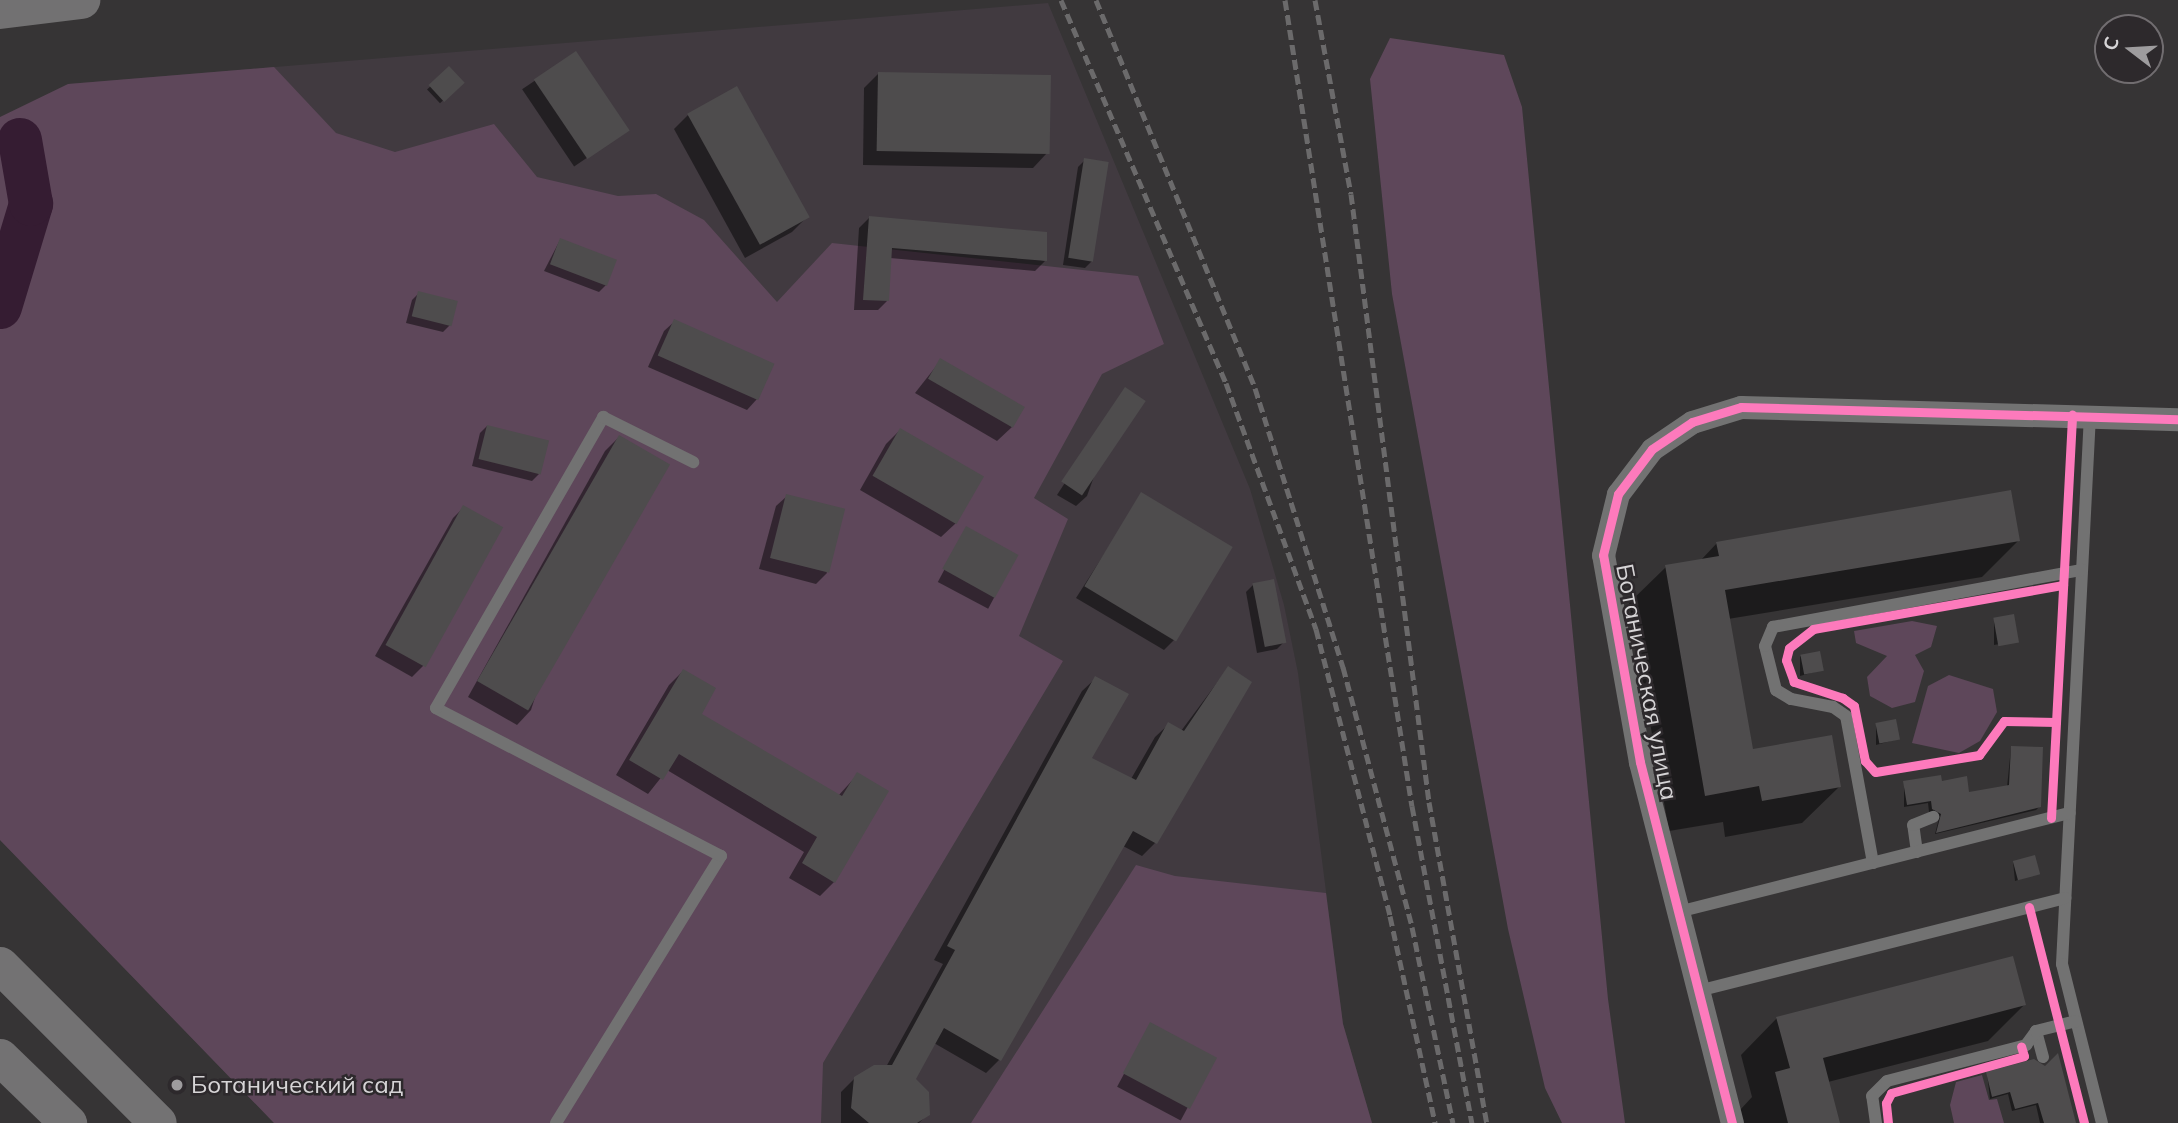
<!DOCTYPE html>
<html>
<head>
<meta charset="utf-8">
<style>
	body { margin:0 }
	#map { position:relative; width:2178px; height:1123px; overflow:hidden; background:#363435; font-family:Mulish,sans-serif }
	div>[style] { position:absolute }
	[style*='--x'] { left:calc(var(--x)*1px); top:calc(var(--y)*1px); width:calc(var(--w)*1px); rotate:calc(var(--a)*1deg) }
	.built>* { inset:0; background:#413a40 }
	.green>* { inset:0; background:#5e475a }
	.shadow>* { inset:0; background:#0007; transform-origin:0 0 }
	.river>* { height:44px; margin:-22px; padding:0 22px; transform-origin:22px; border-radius:22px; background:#351c32 }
	.building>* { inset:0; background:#4e4c4d; transform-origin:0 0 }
	.service>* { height:12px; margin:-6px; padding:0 6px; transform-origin:6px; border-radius:6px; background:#727272 }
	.minor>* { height:23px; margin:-11.5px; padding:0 11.5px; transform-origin:11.5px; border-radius:11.5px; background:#727272 }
	.primary>* { height:37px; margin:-18.5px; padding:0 18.5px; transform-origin:18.5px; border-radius:18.5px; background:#737273 }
	.trunk>* { height:38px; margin:-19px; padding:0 19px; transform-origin:19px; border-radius:19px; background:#727172 }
	.rail>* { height:5px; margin-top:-2.5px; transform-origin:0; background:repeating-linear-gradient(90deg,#6b6a6b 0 10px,transparent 0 15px) }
	.cycleway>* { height:9px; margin:-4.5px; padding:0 4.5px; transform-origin:4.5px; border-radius:4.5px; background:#fd7abc }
	.dots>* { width:19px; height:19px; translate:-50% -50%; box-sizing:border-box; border:4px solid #2d292c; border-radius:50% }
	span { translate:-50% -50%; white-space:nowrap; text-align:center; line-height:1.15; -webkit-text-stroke:5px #2d292c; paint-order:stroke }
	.street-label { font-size:24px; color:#d6d4d6 }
	.poi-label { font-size:24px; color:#d6d4d6 }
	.left { translate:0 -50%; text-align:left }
	.north { position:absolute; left:2094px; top:14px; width:70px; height:70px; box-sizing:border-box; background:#2d292c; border:2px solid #716d70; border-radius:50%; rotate:287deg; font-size:19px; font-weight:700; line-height:28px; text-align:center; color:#d6d4d6 }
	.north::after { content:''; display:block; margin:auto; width:24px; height:32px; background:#9e9c9e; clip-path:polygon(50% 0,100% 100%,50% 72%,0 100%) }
</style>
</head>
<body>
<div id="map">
	<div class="built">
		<div style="clip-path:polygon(1048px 3px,1250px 489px,1284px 605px,1298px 673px,1343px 1024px,1372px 1123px,274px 1123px,0 840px,68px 84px)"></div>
	</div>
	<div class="green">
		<div style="clip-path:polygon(1390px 38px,1504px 55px,1522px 107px,1608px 999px,1625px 1123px,1562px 1123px,1545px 1088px,1508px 929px,1392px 294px,1370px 79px)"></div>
		<div style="clip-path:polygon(274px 67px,336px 133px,395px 152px,494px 124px,537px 177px,618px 196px,656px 194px,704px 220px,777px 302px,832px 243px,1138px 276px,1164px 344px,1102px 374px,1034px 498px,1068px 519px,1019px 636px,1063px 661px,823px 1063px,821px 1123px,274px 1123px,0 840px,0 117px,68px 84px)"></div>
		<div style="clip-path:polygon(1912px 621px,1937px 626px,1931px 647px,1915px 655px,1924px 671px,1915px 702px,1892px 708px,1870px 696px,1867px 677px,1887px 656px,1856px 643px,1854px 631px)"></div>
		<div style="clip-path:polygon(1949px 675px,1993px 689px,1997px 712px,1980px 741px,1959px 753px,1912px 743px,1928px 686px)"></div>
		<div style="clip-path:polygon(1136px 865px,1175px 876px,1326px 893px,1343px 1024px,1372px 1123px,971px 1123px)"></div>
		<div style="clip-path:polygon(1982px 1075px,1989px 1100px,1997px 1099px,2004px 1123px,1954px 1123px,1950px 1105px,1956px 1082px)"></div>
	</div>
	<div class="shadow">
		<div style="left:576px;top:53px;width:93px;height:65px;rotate:56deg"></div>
		<div style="left:449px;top:69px;width:19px;height:30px;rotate:47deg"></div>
		<div style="clip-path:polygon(878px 74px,1047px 153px,1033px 168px,863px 165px,864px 88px)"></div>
		<div style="clip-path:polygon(688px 115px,806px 218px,792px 232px,745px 258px,674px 129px)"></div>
		<div style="clip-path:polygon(1085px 160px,1092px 261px,1085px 268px,1063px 265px,1078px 167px)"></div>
		<div style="clip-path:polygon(869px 218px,1045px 261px,1035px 271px,890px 258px,887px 301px,878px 310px,854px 310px,859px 228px)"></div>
		<div style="clip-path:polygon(560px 240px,606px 285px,599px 292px,544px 271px)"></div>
		<div style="clip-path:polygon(419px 293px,450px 325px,443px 332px,406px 323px,412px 300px)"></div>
		<div style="clip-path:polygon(675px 321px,773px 364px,757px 399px,747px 410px,648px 367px,664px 331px)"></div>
		<div style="clip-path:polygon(941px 360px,1012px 427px,997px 441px,915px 393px)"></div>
		<div style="clip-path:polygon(1125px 390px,1087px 496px,1076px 506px,1057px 495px)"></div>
		<div style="clip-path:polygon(487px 426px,539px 474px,532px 481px,472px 466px,480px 433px)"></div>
		<div style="clip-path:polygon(900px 430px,956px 523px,941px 537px,860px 490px,886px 444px)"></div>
		<div style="clip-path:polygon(619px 437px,531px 710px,517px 725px,468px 697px,605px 451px)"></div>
		<div style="clip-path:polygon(1142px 495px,1175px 639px,1164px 650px,1076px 598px)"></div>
		<div style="clip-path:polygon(787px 496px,827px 573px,816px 584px,759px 569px,776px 506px)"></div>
		<div style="clip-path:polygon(464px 507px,501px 528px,423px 666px,412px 677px,375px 656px,453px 518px)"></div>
		<div style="left:966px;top:529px;width:57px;height:60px;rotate:28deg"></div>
		<div style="clip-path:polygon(2018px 541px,1982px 577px,1728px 619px,1751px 751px,1839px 787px,1802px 823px,1725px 837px,1723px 822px,1669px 831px,1629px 603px,1666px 567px,1700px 561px,1717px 543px)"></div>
		<div style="clip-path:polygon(1253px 585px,1284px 642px,1277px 649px,1257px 653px,1246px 592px)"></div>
		<div style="clip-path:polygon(1994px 620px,2016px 641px,1994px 645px)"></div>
		<div style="clip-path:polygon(1800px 656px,1822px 670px,1800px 676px)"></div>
		<div style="clip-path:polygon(1228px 668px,1250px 682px,1155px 843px,1142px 856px,1123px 846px,999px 1060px,986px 1073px,934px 1043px,914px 1079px,928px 1114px,919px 1123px,841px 1123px,841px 1092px,855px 1078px,886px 1067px,943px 964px,934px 960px,1082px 691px,1096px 678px,1090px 758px,1131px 779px,1155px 737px,1169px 724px,1181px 731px)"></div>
		<div style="clip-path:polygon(683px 671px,699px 715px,838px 796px,858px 774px,834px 882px,820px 896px,789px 878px,804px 852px,667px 770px,648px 794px,616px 775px,669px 685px)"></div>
		<div style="clip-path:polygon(1876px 725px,1898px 739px,1876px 745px)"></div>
		<div style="clip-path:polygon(2011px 748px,2039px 807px,2036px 810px,1935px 834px,1939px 818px,1929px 812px,1928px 803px,1904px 807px,1904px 783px,1940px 783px,1968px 794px,2007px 787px)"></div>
		<div style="clip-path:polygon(2013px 862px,2038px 873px,2015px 881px)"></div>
		<div style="clip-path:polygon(2024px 1005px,1988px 1041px,1828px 1082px,1838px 1123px,1743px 1123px,1740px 1110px,1752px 1097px,1741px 1055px,1777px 1018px)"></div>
		<div style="left:1150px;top:1025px;width:72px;height:70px;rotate:28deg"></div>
		<div style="clip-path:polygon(1987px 1073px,2074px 1123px,2040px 1123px,2036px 1105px,2012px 1111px,2008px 1094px,1990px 1099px)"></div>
	</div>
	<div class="river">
		<div style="--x:0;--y:307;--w:108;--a:-73.2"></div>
		<div style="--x:31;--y:204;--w:65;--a:-99.8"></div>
	</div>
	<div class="building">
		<div style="left:576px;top:51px;width:96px;height:51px;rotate:56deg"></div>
		<div style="left:449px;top:66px;width:23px;height:28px;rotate:47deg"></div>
		<div style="left:878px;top:72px;width:173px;height:79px;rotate:1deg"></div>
		<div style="left:737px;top:86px;width:150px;height:57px;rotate:61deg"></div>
		<div style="left:1084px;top:158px;width:25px;height:101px;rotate:9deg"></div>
		<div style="clip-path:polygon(869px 216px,1047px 232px,1047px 261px,892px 248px,889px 301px,863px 300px)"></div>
		<div style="left:560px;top:238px;width:61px;height:28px;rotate:21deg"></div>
		<div style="left:418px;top:291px;width:41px;height:26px;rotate:14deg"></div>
		<div style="left:674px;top:319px;width:110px;height:40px;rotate:24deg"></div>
		<div style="left:940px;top:358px;width:98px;height:24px;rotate:30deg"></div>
		<div style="left:1125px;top:387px;width:25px;height:114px;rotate:34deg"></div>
		<div style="left:487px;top:425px;width:64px;height:35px;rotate:14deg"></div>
		<div style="left:900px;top:428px;width:97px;height:55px;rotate:30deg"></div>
		<div style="left:619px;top:435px;width:59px;height:284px;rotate:30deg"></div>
		<div style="clip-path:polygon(2011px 490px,2020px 541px,1725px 590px,1753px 749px,1832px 735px,1841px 787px,1762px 801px,1759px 786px,1705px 796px,1665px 565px,1719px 556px,1716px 542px)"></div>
		<div style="left:1141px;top:492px;width:107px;height:110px;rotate:31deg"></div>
		<div style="left:786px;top:494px;width:61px;height:66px;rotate:14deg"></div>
		<div style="left:463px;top:505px;width:46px;height:160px;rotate:29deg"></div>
		<div style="left:966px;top:526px;width:60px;height:49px;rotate:29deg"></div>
		<div style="left:1274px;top:579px;width:65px;height:22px;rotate:79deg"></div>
		<div style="left:2014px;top:614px;width:29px;height:21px;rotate:80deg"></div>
		<div style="left:1820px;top:651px;width:20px;height:20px;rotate:79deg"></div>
		<div style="clip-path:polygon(1228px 666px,1252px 682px,1157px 844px,1133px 831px,1001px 1061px,944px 1028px,916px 1079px,929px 1092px,930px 1115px,917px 1123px,869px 1123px,851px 1108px,854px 1077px,874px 1065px,892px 1065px,955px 950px,947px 946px,1095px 676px,1129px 694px,1092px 758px,1136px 780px,1168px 722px,1184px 731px)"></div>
		<div style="clip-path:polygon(683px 669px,716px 688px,702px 714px,842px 796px,857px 772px,889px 791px,835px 883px,802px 863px,817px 837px,679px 754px,663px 780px,629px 760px)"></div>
		<div style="left:1896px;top:719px;width:21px;height:21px;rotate:79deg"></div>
		<div style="clip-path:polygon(2011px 746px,2043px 747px,2041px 807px,1936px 833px,1941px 814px,1932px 809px,1931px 801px,1907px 805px,1903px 781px,1941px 775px,1942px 781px,1967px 776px,1969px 792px,2009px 785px)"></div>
		<div style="left:2035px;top:855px;width:20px;height:23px;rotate:75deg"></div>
		<div style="clip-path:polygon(2013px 956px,2026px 1005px,1823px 1058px,1840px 1123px,1788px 1123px,1775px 1072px,1790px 1068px,1776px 1017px)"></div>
		<div style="left:1150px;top:1022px;width:76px;height:58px;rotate:28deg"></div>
		<div style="clip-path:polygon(2058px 1053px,2076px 1123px,2044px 1123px,2038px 1103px,2015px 1109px,2010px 1092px,1992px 1097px,1986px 1072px,2034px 1059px,2045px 1066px)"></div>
	</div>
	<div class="service">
		<div style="--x:2090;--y:415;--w:550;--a:92.92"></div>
		<div style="--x:2062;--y:964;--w:164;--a:75.9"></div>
		<div style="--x:1917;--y:852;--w:27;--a:-98"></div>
		<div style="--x:1913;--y:825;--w:22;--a:-22"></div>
		<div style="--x:1873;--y:863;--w:149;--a:-100.4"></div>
		<div style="--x:1846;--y:716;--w:16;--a:-145"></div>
		<div style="--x:1833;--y:707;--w:43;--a:-169.2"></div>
		<div style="--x:1791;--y:699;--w:17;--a:-149"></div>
		<div style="--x:1776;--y:690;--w:45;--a:-104"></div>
		<div style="--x:1765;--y:646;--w:21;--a:-67"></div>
		<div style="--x:1773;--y:627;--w:314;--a:-10.5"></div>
		<div style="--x:1678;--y:912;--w:404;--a:-14.2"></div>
		<div style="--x:1698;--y:991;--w:379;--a:-14.2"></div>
		<div style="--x:2036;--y:1031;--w:27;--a:75"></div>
		<div style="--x:556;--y:1123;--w:314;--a:-58.3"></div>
		<div style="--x:721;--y:856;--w:321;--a:-152.6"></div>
		<div style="--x:436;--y:708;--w:336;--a:-60.1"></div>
		<div style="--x:603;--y:417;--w:101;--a:26.6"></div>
		<div style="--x:1876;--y:1123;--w:27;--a:-98"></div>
		<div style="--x:1872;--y:1096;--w:21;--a:-45"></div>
		<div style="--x:1887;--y:1081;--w:144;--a:-14.5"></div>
		<div style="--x:2026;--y:1045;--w:17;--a:-54"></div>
		<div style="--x:2036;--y:1031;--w:41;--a:-14"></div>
	</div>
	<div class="minor">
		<div style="--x:1732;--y:1123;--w:373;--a:-104.3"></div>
		<div style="--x:1640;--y:762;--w:210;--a:-100.1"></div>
		<div style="--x:1603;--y:555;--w:63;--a:-76.2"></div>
		<div style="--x:1618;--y:494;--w:56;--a:-52.9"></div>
		<div style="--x:1652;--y:449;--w:48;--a:-34"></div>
		<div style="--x:1692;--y:422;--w:51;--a:-17"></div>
		<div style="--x:1741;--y:407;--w:437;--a:1.6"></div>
	</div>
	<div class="primary">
		<div style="--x:0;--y:965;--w:223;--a:45"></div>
		<div style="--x:0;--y:1057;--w:95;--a:44.1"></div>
	</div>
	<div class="trunk">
		<div style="--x:0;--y:10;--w:82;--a:-7"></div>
	</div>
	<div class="rail">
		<div style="--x:1061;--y:0;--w:417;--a:66.7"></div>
		<div style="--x:1226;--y:383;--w:262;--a:69.9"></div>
		<div style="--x:1316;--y:629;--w:296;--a:75.5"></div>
		<div style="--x:1390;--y:916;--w:212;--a:77.7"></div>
		<div style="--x:1096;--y:0;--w:419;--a:67.7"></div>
		<div style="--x:1255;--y:388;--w:293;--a:72.5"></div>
		<div style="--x:1343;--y:667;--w:269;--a:75.1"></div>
		<div style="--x:1412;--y:927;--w:200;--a:78.2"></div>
		<div style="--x:1285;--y:0;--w:816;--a:81.05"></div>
		<div style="--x:1412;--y:806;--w:323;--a:79.3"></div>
		<div style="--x:1315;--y:0;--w:197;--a:79.5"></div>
		<div style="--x:1351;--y:194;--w:613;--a:82.69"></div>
		<div style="--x:1429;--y:802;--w:326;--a:79.8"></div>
	</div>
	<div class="cycleway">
		<div style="--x:2056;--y:722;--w:52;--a:-178.9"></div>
		<div style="--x:2004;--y:721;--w:42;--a:126.3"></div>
		<div style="--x:1979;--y:755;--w:105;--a:170.7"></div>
		<div style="--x:1875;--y:772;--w:15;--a:-132"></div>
		<div style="--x:1865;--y:761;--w:56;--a:-101.3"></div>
		<div style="--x:1854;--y:706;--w:14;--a:-144"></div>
		<div style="--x:1843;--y:698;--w:52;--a:-161.9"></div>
		<div style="--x:1794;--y:682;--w:23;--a:-110"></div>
		<div style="--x:1786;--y:660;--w:12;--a:-76"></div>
		<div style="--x:1789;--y:648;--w:31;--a:-38"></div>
		<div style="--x:1813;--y:629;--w:254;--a:-10"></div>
		<div style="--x:2051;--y:818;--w:404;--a:-87"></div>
		<div style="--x:2029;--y:907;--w:223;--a:75.7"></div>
		<div style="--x:1732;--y:1123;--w:373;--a:-104.3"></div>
		<div style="--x:1640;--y:762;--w:210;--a:-100.1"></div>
		<div style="--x:1603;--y:555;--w:63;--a:-76.2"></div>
		<div style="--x:1618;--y:494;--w:56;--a:-52.9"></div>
		<div style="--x:1652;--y:449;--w:48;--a:-34"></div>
		<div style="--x:1692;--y:422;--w:51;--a:-17"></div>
		<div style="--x:1741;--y:407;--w:437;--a:1.6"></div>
		<div style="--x:1888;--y:1123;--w:20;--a:-96"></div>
		<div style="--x:1886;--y:1103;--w:11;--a:-63"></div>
		<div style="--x:1891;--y:1093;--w:138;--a:-15.5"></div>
		<div style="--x:2024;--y:1056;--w:10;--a:-107"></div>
	</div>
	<div class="dots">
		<div style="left:177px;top:1085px;background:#9e9c9e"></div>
	</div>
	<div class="street-label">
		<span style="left:1647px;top:682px;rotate:79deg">Ботаническая улица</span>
	</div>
	<div class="poi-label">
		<span class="left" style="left:191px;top:1085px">Ботанический сад</span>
	</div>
	<div class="north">С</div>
</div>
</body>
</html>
